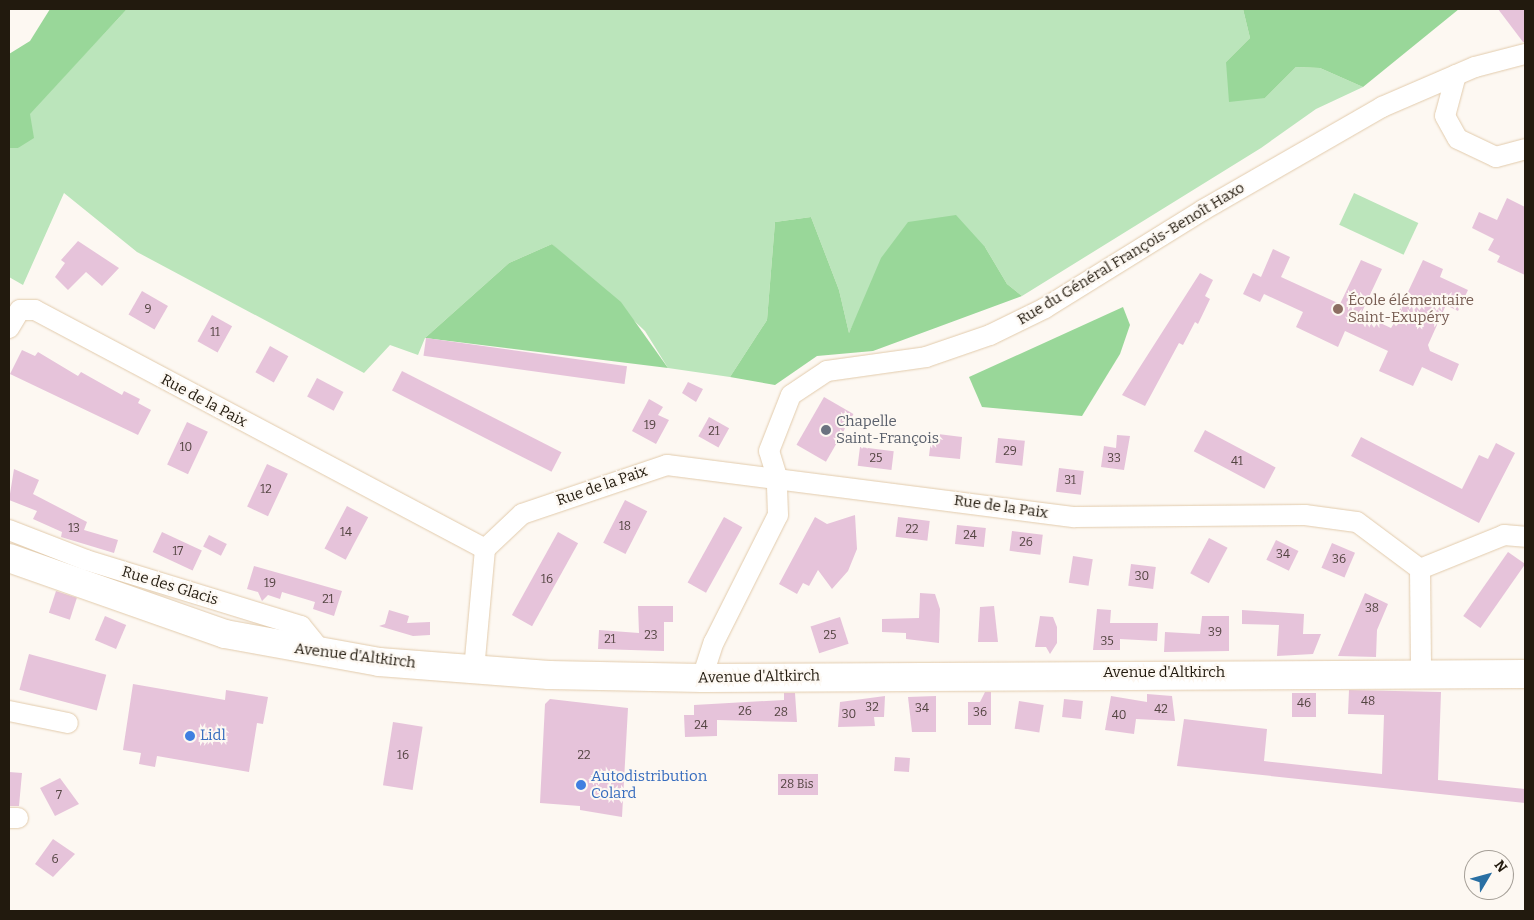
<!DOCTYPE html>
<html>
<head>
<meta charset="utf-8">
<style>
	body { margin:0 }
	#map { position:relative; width:1534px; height:920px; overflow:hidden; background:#fdf8f2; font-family:Bitter,serif }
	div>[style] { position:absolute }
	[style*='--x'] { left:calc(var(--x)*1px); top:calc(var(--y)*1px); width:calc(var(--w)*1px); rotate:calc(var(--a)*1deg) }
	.green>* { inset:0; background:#bbe5bb; transform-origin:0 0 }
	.forest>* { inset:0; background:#99d799 }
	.building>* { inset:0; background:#e6c3da; transform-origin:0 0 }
	.roads { filter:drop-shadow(0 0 1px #e2cbac) drop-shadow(0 0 1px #e2cbac) }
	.street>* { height:20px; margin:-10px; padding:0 10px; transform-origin:10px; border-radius:10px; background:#fff }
	.secondary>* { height:28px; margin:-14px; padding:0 14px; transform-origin:14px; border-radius:14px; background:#fff }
	.dots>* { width:14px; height:14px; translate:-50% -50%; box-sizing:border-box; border:2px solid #fdf8f2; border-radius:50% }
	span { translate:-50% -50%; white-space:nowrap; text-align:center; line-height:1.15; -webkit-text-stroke:4px #fdf8f2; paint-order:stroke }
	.number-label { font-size:12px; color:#534441 }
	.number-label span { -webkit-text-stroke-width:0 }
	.street-label { font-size:15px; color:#221a0e }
	.education-label { font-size:15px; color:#785e54 }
	.left { translate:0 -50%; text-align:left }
	.worship-label { font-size:15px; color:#5b616d }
	.shop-label { font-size:15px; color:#366cbe }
	.frame { position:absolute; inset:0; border:10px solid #221a0e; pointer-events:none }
	.north { position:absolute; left:1464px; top:850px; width:50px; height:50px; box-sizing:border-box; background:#fdf8f2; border:1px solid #a59f97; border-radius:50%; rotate:53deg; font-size:14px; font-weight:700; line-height:20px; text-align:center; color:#221a0e }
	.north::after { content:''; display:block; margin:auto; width:18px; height:22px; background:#296fa3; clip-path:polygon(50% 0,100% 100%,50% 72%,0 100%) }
</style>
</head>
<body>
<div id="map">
	<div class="green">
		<div style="clip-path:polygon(127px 9px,1243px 9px,1250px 38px,1226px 62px,1265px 98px,1296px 67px,1320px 68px,1363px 87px,1316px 109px,1261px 148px,1022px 296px,1007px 284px,985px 247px,864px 301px,849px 333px,839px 290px,811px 217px,775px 222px,767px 320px,730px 377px,668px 368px,645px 331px,552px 244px,509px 263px,425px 338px,418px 355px,390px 345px,364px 373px,137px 252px,64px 193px,23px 285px,9px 277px,9px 148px,18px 148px,29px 114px)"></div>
		<div style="left:1354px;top:193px;width:71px;height:35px;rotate:25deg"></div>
	</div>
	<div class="forest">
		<div style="clip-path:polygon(50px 9px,127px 9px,30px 114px,34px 138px,18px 148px,9px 148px,9px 54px,30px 41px)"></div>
		<div style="clip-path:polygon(1243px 9px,1459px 9px,1363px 87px,1320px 68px,1296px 67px,1265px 98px,1229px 102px,1226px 62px,1250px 38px)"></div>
		<div style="clip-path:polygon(956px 215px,985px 247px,1007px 284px,1022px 296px,873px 351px,817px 356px,775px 385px,730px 377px,767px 320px,775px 222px,811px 217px,839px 290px,849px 333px,881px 258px,908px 222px)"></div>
		<div style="clip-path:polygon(552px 244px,621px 302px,668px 368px,425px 338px,509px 263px)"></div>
		<div style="clip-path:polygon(1123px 307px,1130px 325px,1120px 354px,1082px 416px,982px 407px,969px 377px)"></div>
	</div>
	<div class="building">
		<div style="clip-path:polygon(1498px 9px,1525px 9px,1525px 42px,1523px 42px)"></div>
		<div style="clip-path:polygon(1507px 198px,1525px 207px,1525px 275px,1497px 262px,1500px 256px,1488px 250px,1494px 239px,1472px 228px,1479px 212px,1497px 220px)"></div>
		<div style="clip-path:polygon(78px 241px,119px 268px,102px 286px,86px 272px,68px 290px,55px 277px,65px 263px,61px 260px)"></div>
		<div style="clip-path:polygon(1273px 249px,1290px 257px,1281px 277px,1340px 304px,1361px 260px,1382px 269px,1361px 314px,1391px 328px,1423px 260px,1443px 269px,1440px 277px,1468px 290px,1458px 311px,1446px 305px,1428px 345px,1430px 351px,1459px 364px,1452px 381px,1422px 367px,1413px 386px,1379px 371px,1388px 351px,1345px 331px,1338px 347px,1296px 327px,1303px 312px,1264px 294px,1260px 302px,1243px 294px,1253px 273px,1261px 277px)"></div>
		<div style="clip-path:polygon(1200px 273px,1213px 280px,1205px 296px,1210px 299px,1198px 324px,1195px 322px,1183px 345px,1179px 343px,1145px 406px,1122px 395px)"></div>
		<div style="left:142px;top:291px;width:30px;height:27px;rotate:30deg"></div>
		<div style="left:212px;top:315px;width:23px;height:30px;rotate:29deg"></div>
		<div style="left:426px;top:338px;width:203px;height:18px;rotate:8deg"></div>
		<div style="left:270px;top:346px;width:21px;height:30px;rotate:29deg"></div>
		<div style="clip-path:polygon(22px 350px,35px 356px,38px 352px,78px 376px,81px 372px,122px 395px,124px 391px,140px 399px,138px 403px,151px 410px,138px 435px,10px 374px)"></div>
		<div style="left:402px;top:371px;width:179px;height:22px;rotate:27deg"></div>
		<div style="left:317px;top:378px;width:30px;height:21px;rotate:28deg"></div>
		<div style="clip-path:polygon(688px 382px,703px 389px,696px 402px,682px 393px)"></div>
		<div style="left:824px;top:397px;width:34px;height:55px;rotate:30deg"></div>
		<div style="clip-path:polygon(649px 399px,663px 407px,658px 415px,669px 420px,656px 444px,632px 431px)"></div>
		<div style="left:709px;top:417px;width:23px;height:22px;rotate:29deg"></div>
		<div style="left:187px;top:422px;width:23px;height:47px;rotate:25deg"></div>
		<div style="left:1205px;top:430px;width:80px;height:24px;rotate:28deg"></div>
		<div style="clip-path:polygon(938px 434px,962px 437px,960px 459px,929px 456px,931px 440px,937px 441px)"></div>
		<div style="clip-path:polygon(1117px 435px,1130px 436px,1124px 470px,1101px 467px,1104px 446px,1116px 448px)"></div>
		<div style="clip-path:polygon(1361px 437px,1462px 489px,1479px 455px,1488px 459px,1496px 443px,1515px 453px,1479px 523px,1351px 456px)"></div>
		<div style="left:998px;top:438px;width:27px;height:25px;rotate:6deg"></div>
		<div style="left:860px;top:447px;width:34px;height:19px;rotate:7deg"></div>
		<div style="left:267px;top:464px;width:23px;height:47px;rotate:25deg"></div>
		<div style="left:1059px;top:468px;width:25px;height:24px;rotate:7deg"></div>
		<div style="clip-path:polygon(14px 469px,39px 480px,33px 494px,87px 522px,84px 530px,118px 540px,114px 553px,61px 537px,62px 532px,33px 519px,37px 511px,9px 500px)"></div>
		<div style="left:625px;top:500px;width:25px;height:48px;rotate:27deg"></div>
		<div style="left:347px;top:506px;width:24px;height:48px;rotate:28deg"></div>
		<div style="clip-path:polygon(855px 515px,857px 549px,848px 571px,832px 589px,818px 570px,809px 586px,803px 583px,797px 594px,779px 584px,815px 517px,827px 524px)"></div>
		<div style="left:724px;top:517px;width:21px;height:75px;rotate:29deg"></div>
		<div style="left:898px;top:517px;width:32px;height:20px;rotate:7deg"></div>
		<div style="left:957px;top:525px;width:29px;height:19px;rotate:6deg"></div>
		<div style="left:1012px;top:531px;width:31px;height:20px;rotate:7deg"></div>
		<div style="left:162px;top:532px;width:44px;height:22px;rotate:25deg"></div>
		<div style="left:558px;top:532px;width:23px;height:95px;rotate:29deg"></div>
		<div style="left:209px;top:535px;width:20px;height:13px;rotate:27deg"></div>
		<div style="left:1209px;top:538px;width:21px;height:40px;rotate:28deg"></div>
		<div style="left:1276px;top:540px;width:25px;height:22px;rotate:26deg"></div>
		<div style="left:1332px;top:543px;width:25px;height:27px;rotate:23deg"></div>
		<div style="left:1508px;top:552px;width:21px;height:78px;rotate:35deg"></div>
		<div style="left:1073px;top:556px;width:20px;height:27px;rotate:9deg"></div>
		<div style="left:1131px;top:564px;width:25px;height:22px;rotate:7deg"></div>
		<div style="clip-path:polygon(254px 566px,342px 591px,334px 616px,313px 609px,315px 602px,282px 592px,280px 599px,268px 595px,262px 601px,258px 592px,247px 589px)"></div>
		<div style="left:56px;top:591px;width:22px;height:23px;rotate:18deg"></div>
		<div style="clip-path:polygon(920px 593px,935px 594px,940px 609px,939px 643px,906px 639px,906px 633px,882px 632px,882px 619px,919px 618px)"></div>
		<div style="clip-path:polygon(1365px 593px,1388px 604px,1377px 630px,1376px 657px,1338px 656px)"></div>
		<div style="clip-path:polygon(638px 606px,673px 606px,673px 622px,664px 622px,664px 651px,598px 649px,599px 630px,639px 633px)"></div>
		<div style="clip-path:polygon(994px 606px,998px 642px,978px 642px,980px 607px)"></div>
		<div style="clip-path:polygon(1097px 609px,1111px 610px,1110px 623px,1158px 623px,1157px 641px,1120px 639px,1120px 650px,1093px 650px)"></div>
		<div style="clip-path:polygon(389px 610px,409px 616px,407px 623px,430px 622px,430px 635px,413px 636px,379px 626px,385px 624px)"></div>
		<div style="clip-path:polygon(1242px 610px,1304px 614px,1303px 634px,1321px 634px,1313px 654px,1277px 656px,1279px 625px,1242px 624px)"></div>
		<div style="left:105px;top:616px;width:23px;height:26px;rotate:23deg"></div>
		<div style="clip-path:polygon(1040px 616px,1053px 617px,1057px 627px,1057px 643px,1050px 654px,1046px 647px,1035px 647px)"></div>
		<div style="clip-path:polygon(1202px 616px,1229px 616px,1229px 651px,1164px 652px,1165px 632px,1200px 634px)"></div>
		<div style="left:840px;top:617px;width:28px;height:31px;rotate:72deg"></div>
		<div style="left:29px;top:654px;width:80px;height:37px;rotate:15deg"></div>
		<div style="clip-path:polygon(133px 684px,225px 700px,226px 690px,268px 697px,263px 724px,257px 723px,249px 772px,157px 756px,155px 767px,139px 764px,141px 753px,123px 750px)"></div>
		<div style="clip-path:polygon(1349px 690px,1441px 692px,1438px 780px,1525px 789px,1525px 803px,1177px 766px,1184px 719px,1267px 729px,1264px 761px,1382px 774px,1384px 715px,1348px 714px)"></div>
		<div style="clip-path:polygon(985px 692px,991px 692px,991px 725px,968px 725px,968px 702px,980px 702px)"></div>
		<div style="clip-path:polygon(784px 693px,795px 693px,797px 722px,717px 720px,717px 736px,685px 737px,684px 715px,694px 715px,694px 705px,784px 700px)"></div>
		<div style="left:1292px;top:693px;width:24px;height:24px"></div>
		<div style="clip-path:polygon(1147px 694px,1172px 696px,1175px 721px,1136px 719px,1134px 734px,1105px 730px,1111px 696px,1147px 702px)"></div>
		<div style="clip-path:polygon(885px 696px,884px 717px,874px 717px,875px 726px,838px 727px,840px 702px)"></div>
		<div style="clip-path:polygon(936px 696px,936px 732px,912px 732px,908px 697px)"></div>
		<div style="clip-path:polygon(550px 699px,628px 708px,622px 817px,580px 810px,580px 806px,540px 803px,545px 704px)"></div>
		<div style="left:1064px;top:699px;width:19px;height:18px;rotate:6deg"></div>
		<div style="left:1019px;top:701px;width:25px;height:28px;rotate:9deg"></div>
		<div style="left:393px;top:722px;width:30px;height:64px;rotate:9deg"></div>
		<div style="left:895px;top:757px;width:15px;height:14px;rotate:4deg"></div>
		<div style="clip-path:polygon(9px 772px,22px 773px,19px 806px,9px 806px)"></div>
		<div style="left:778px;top:774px;width:40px;height:21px"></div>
		<div style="clip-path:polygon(60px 778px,79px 804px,55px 816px,40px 788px)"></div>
		<div style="clip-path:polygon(53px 839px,75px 854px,53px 877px,35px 864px)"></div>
	</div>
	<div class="roads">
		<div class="street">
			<div style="--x:1456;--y:75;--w:42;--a:105"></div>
			<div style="--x:1445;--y:116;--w:26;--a:61"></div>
			<div style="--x:1458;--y:139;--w:42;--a:25.3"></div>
			<div style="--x:1496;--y:157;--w:30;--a:-15"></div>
			<div style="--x:9;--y:328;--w:21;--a:-59"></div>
			<div style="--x:20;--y:310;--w:15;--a:0"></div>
			<div style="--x:35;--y:310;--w:510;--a:27.97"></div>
			<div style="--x:9;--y:530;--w:83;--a:21.3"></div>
			<div style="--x:86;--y:560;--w:225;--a:17.1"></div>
			<div style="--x:301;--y:626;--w:35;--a:51"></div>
			<div style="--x:1420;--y:569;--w:91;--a:-22"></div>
			<div style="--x:1504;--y:535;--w:21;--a:5"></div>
			<div style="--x:474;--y:670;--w:121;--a:-84.8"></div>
			<div style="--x:485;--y:549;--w:51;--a:-43.4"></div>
			<div style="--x:522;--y:514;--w:153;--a:-18.7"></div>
			<div style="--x:667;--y:465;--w:411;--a:7.3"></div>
			<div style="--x:1075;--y:517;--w:230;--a:-0.5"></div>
			<div style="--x:1305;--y:515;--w:52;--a:7.7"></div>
			<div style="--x:1357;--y:522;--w:79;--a:36.7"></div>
			<div style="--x:1420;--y:569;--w:104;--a:89.4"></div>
			<div style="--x:702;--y:678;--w:38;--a:-72"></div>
			<div style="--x:714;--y:642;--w:142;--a:-63.3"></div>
			<div style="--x:778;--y:515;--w:38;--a:-92"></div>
			<div style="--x:777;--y:477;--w:27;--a:-107"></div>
			<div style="--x:769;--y:451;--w:60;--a:-68.6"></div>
			<div style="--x:791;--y:395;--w:43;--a:-33.7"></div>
			<div style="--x:827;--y:371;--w:100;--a:-8"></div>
			<div style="--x:926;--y:357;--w:68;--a:-19"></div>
			<div style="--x:990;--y:335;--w:61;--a:-26.1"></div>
			<div style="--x:1045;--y:308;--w:186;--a:-31.8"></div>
			<div style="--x:1203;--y:210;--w:207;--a:-29.9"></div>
			<div style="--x:1382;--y:107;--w:101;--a:-23.3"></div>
			<div style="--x:1475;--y:67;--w:52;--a:-14.6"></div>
			<div style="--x:9;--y:711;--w:60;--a:11.5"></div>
			<div style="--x:9;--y:818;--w:9;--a:0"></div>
		</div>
		<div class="secondary">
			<div style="--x:9;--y:558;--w:229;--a:19.4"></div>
			<div style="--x:225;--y:634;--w:157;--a:10.3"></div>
			<div style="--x:379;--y:662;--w:170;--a:4.4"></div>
			<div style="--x:549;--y:675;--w:153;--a:1.1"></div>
			<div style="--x:702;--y:678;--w:823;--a:-0.28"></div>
		</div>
	</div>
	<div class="dots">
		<div style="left:1338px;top:309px;background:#8d6e63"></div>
		<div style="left:826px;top:430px;background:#6b7280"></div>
		<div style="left:190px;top:736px;background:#3f7fe0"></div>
		<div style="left:581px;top:785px;background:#3f7fe0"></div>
	</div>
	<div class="number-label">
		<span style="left:148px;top:310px">9</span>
		<span style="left:215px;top:333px">11</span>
		<span style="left:650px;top:426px">19</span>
		<span style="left:714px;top:432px">21</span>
		<span style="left:186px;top:448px">10</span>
		<span style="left:1010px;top:452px">29</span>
		<span style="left:876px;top:459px">25</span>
		<span style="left:1114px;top:459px">33</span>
		<span style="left:1237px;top:462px">41</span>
		<span style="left:1070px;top:481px">31</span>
		<span style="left:266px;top:490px">12</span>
		<span style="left:625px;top:527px">18</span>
		<span style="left:74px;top:529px">13</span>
		<span style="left:912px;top:530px">22</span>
		<span style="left:346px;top:533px">14</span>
		<span style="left:970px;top:536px">24</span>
		<span style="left:1026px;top:543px">26</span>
		<span style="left:178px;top:552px">17</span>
		<span style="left:1283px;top:555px">34</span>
		<span style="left:1339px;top:560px">36</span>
		<span style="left:1142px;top:577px">30</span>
		<span style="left:547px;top:580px">16</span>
		<span style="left:270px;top:584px">19</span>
		<span style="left:328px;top:600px">21</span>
		<span style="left:1372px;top:609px">38</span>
		<span style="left:1215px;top:633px">39</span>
		<span style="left:651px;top:636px">23</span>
		<span style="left:830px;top:636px">25</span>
		<span style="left:610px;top:640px">21</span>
		<span style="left:1107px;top:642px">35</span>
		<span style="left:1368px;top:702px">48</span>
		<span style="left:1304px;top:704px">46</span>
		<span style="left:872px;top:708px">32</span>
		<span style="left:922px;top:709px">34</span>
		<span style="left:1161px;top:710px">42</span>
		<span style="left:745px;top:712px">26</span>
		<span style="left:781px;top:713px">28</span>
		<span style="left:980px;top:713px">36</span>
		<span style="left:849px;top:715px">30</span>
		<span style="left:1119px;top:716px">40</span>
		<span style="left:701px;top:726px">24</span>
		<span style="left:403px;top:756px">16</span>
		<span style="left:584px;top:756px">22</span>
		<span style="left:797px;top:785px">28 Bis</span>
		<span style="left:59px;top:796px">7</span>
		<span style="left:55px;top:860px">6</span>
	</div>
	<div class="street-label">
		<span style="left:1131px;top:254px;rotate:-31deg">Rue du Général François-Benoît Haxo</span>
		<span style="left:204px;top:401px;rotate:28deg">Rue de la Paix</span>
		<span style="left:602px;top:486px;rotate:-19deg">Rue de la Paix</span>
		<span style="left:1001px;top:507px;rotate:8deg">Rue de la Paix</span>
		<span style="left:170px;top:586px;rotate:17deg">Rue des Glacis</span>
		<span style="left:355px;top:656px;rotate:7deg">Avenue d'Altkirch</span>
		<span style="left:1164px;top:673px">Avenue d'Altkirch</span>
		<span style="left:759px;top:677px;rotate:-1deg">Avenue d'Altkirch</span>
	</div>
	<div class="education-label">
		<span class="left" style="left:1348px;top:309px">École élémentaire<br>Saint-Exupéry</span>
	</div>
	<div class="worship-label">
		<span class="left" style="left:836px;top:430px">Chapelle<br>Saint-François</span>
	</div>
	<div class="shop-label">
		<span class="left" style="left:200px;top:736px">Lidl</span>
		<span class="left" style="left:591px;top:785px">Autodistribution<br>Colard</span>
	</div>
	<div class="frame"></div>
	<div class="north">N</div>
</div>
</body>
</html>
